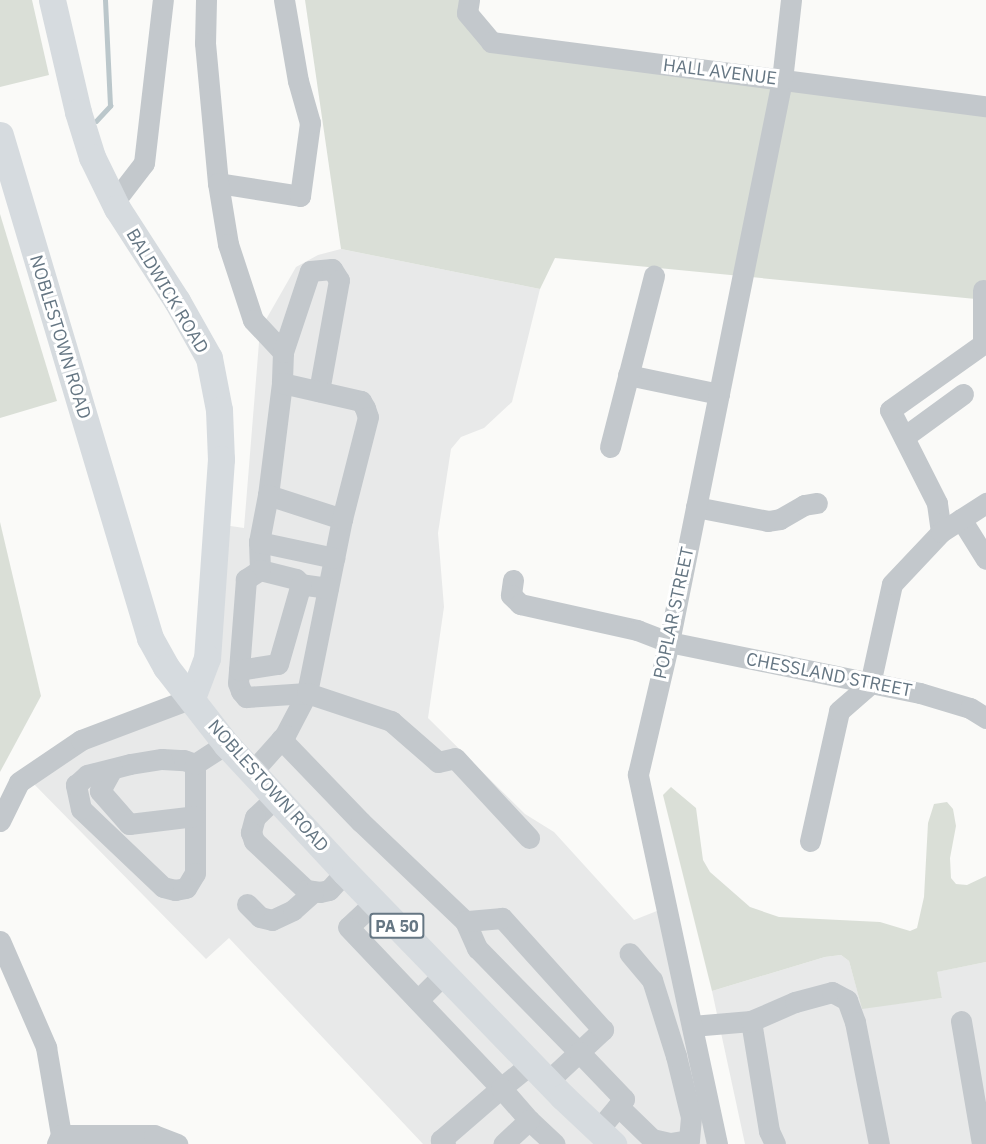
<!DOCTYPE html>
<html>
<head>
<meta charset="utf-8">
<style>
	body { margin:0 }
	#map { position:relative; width:986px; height:1144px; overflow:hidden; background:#fafaf8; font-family:"IBM Plex Sans",sans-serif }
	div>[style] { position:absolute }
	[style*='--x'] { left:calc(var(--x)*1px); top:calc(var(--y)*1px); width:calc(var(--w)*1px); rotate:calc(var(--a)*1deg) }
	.built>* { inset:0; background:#e8e9e9 }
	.green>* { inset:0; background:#dadfd7 }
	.stream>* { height:4.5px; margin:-2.25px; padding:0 2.25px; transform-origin:2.25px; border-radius:2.25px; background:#bbc7cb }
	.minor>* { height:21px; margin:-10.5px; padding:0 10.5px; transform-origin:10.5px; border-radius:10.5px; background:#c3c8cc }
	.major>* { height:27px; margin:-13.5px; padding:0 13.5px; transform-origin:13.5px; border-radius:13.5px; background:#d6dbdf }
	span { translate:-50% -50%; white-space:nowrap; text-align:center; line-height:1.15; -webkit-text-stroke:6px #fff; paint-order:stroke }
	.shield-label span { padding:2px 4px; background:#fff; border:2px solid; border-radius:4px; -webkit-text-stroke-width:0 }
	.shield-label { font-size:16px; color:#657683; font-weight:700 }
	.street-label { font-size:18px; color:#657683 }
</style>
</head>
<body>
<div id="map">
	<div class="built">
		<div style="clip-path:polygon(341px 249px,540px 289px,512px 402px,484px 428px,461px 437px,451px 449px,438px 533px,444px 607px,428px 718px,525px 814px,554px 832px,634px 920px,667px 907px,717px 1144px,423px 1144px,229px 938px,206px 959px,27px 777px,192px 698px,217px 524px,244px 528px,260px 330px,296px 267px,318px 255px)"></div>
		<div style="clip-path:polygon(841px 955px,849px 961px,862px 1008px,942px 998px,936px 972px,986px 962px,986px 1144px,745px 1144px,712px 991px,825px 957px)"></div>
	</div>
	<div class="green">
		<div style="clip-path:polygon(0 0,32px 0,49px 75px,0 87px)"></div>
		<div style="clip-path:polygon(305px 0,475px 0,473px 22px,501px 43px,986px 106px,986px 300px,555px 258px,540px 289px,341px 249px)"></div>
		<div style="clip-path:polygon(0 214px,57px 401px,0 418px)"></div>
		<div style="clip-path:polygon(0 522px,41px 696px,0 772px)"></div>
		<div style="clip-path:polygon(671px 787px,696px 808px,703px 860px,710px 872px,750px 907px,779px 917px,880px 922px,910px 931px,917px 928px,924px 897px,928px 823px,934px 804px,947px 802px,953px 809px,956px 826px,950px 858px,951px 878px,956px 884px,967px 885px,986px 876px,986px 962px,937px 972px,942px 998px,862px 1009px,849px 961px,841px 955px,825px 957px,712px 991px,663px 795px)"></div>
	</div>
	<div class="stream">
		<div style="--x:96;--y:121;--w:21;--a:-47"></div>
		<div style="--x:110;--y:106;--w:106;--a:-92.7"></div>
	</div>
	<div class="minor">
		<div style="--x:206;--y:0;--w:43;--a:91.3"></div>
		<div style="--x:205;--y:43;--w:141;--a:84.7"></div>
		<div style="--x:218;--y:183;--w:83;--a:9"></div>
		<div style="--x:300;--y:196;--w:74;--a:-82.2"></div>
		<div style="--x:310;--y:123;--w:44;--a:-105.9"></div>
		<div style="--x:298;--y:81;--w:82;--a:-99.8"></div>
		<div style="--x:469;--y:0;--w:13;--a:99"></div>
		<div style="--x:467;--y:13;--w:38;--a:50"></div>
		<div style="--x:491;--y:42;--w:499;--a:7.4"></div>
		<div style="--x:218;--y:183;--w:62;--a:80.7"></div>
		<div style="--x:228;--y:244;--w:80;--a:71.8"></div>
		<div style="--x:253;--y:320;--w:44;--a:46.8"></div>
		<div style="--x:283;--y:352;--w:31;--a:92"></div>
		<div style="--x:282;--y:383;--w:113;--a:97.1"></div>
		<div style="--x:268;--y:495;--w:78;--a:18"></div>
		<div style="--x:342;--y:519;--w:177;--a:101.4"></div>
		<div style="--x:307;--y:693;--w:47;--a:117.6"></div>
		<div style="--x:285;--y:735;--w:50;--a:131.7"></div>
		<div style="--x:114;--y:202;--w:49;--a:-52.4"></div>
		<div style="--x:144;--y:163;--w:164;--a:-83.4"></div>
		<div style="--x:283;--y:352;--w:85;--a:-71.6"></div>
		<div style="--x:310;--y:271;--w:22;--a:-5"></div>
		<div style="--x:332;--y:269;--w:13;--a:58"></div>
		<div style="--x:339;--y:280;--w:113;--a:100.2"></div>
		<div style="--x:628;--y:375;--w:93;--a:11.8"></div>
		<div style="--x:282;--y:383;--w:81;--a:12.8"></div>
		<div style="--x:361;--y:401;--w:8;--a:60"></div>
		<div style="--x:365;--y:408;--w:9;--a:72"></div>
		<div style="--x:368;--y:417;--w:105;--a:104.3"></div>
		<div style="--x:904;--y:437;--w:73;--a:-36.1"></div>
		<div style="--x:610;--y:447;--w:177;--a:-75.6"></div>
		<div style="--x:696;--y:507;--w:73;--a:11"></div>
		<div style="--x:768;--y:521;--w:12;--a:-9"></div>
		<div style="--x:780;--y:519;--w:28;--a:-30"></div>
		<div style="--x:804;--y:505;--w:13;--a:-9"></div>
		<div style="--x:961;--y:519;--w:47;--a:58"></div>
		<div style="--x:941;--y:532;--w:29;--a:-98"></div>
		<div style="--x:937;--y:503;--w:104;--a:-116.8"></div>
		<div style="--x:890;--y:410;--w:114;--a:-35.4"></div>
		<div style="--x:983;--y:344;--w:54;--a:-90"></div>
		<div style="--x:259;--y:542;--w:48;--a:-79.2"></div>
		<div style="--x:260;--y:570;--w:28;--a:-92"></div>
		<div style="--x:259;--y:542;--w:77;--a:12"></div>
		<div style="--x:513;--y:580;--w:15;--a:98"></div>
		<div style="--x:511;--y:595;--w:13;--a:45"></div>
		<div style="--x:520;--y:604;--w:120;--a:12.5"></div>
		<div style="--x:637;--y:630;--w:34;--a:21"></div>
		<div style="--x:669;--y:642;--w:256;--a:11.5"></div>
		<div style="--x:920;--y:693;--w:52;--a:16.7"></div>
		<div style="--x:970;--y:708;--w:19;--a:32"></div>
		<div style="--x:328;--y:588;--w:27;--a:-172"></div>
		<div style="--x:301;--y:584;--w:7;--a:-135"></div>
		<div style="--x:296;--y:579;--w:37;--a:-166"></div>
		<div style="--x:260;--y:570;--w:17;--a:147"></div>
		<div style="--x:246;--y:579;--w:104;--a:94.4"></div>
		<div style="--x:238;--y:683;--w:9;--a:69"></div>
		<div style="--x:241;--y:691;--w:8;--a:50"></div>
		<div style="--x:246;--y:697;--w:61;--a:-3.8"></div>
		<div style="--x:307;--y:693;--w:89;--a:18.4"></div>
		<div style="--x:391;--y:721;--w:62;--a:41.1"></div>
		<div style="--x:438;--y:762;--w:17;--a:-13"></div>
		<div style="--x:455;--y:758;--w:109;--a:47.2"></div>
		<div style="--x:239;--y:670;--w:39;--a:-9"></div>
		<div style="--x:278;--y:664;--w:83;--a:-74"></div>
		<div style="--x:281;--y:739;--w:115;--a:46.1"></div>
		<div style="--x:361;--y:822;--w:144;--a:43.6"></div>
		<div style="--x:465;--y:921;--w:30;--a:66"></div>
		<div style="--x:477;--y:948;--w:146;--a:45.6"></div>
		<div style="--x:579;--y:1052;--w:33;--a:-43"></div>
		<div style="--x:603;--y:1030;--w:151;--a:-132"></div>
		<div style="--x:502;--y:918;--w:37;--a:175"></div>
		<div style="--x:162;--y:759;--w:22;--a:3"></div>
		<div style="--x:184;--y:760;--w:12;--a:20"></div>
		<div style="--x:195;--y:764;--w:109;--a:90"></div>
		<div style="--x:195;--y:873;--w:17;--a:121"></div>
		<div style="--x:186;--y:888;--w:11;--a:170"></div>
		<div style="--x:175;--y:890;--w:12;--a:-166"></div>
		<div style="--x:163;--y:887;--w:113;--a:-136.4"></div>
		<div style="--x:81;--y:809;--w:25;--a:-102"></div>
		<div style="--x:76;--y:785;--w:15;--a:-42"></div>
		<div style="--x:87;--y:775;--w:44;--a:-14.3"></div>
		<div style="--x:130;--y:764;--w:32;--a:-9"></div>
		<div style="--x:195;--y:764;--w:37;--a:-33"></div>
		<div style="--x:112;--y:769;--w:25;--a:119"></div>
		<div style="--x:100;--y:791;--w:44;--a:48.7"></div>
		<div style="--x:129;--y:824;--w:66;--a:-6.9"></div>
		<div style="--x:276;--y:797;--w:29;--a:136"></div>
		<div style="--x:255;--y:817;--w:16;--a:105"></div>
		<div style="--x:251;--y:832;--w:9;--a:72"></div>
		<div style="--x:254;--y:841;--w:71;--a:43.3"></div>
		<div style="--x:306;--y:890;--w:14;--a:8"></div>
		<div style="--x:320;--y:892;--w:9;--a:-13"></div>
		<div style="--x:329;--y:890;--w:24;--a:-48"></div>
		<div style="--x:0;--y:821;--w:43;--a:-64"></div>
		<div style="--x:19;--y:782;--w:75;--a:-34.1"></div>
		<div style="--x:81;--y:740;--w:119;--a:-20.7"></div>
		<div style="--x:810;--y:841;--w:133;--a:-77.4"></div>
		<div style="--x:839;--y:711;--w:41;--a:-41.1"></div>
		<div style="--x:870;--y:684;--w:102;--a:-77.6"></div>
		<div style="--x:892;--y:584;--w:71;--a:-46.7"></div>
		<div style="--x:941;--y:532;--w:54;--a:-32.8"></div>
		<div style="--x:374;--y:903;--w:35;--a:137"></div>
		<div style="--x:348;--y:927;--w:222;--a:46.5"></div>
		<div style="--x:501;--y:1088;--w:38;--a:-39"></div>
		<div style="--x:247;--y:904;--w:18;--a:45"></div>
		<div style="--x:260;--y:917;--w:12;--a:14"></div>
		<div style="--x:272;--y:920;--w:23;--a:-25"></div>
		<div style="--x:293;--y:910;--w:27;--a:-42"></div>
		<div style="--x:0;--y:941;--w:116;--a:66.5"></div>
		<div style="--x:46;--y:1047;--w:89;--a:80.3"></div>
		<div style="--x:61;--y:1135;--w:10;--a:114"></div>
		<div style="--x:418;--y:1000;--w:37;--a:-45"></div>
		<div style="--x:751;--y:1021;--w:111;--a:80.7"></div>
		<div style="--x:769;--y:1131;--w:14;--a:65"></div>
		<div style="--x:961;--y:1021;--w:125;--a:80.3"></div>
		<div style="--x:692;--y:1026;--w:59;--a:-4.8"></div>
		<div style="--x:751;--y:1021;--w:48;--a:-23.4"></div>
		<div style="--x:795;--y:1002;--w:38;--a:-15"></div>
		<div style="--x:832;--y:992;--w:17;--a:28"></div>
		<div style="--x:847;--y:1000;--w:23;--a:70"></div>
		<div style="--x:855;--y:1022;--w:124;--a:78.9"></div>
		<div style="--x:548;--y:1081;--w:42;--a:-43.1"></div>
		<div style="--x:579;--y:1052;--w:65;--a:46.2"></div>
		<div style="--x:624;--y:1099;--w:40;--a:130"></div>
		<div style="--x:618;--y:1106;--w:47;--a:44.1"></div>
		<div style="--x:652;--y:1139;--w:18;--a:13"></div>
		<div style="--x:670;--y:1143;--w:19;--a:-9"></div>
		<div style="--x:689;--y:1140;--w:23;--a:-85"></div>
		<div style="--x:691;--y:1117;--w:63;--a:-103.8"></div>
		<div style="--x:676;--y:1056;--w:80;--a:-107.5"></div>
		<div style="--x:652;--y:980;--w:35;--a:-130"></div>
		<div style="--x:529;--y:1120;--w:35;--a:43"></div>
		<div style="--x:61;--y:1135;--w:93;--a:0"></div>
		<div style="--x:154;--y:1135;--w:25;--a:21"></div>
		<div style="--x:445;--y:1144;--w:6;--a:-135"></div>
		<div style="--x:441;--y:1140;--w:79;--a:-40.9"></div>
		<div style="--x:501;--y:1088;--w:43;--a:48.8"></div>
		<div style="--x:529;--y:1120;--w:35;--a:137"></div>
		<div style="--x:717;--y:1144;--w:378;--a:-102.1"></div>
		<div style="--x:638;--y:774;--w:136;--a:-76.8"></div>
		<div style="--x:669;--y:642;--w:573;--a:-78.63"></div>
		<div style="--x:782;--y:80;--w:81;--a:-83.6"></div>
	</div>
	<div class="major">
		<div style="--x:52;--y:0;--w:115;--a:76.9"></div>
		<div style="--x:78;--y:112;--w:47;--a:72.7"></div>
		<div style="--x:92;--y:157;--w:57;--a:63.9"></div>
		<div style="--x:117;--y:208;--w:111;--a:57.2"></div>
		<div style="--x:177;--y:301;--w:65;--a:60.7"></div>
		<div style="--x:209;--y:358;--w:53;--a:79.1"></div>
		<div style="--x:219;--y:410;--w:49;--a:87.7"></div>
		<div style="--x:221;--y:459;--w:199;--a:94"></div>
		<div style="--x:207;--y:658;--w:43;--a:110.6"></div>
		<div style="--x:0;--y:135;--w:525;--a:73.39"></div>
		<div style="--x:150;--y:638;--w:33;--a:61"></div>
		<div style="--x:166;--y:667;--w:98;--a:52.1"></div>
		<div style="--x:226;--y:744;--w:175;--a:47.1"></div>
		<div style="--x:345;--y:872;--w:313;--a:45.9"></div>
		<div style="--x:563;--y:1097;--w:69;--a:43.2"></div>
	</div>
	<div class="shield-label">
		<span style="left:397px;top:926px">PA 50</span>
	</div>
	<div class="street-label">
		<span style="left:720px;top:72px;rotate:7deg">HALL AVENUE</span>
		<span style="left:167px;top:291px;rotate:59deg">BALDWICK ROAD</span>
		<span style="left:60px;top:337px;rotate:73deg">NOBLESTOWN ROAD</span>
		<span style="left:674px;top:613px;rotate:-78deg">POPLAR STREET</span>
		<span style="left:829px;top:675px;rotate:11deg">CHESSLAND STREET</span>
		<span style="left:268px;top:786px;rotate:48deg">NOBLESTOWN ROAD</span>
	</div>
</div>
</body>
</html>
